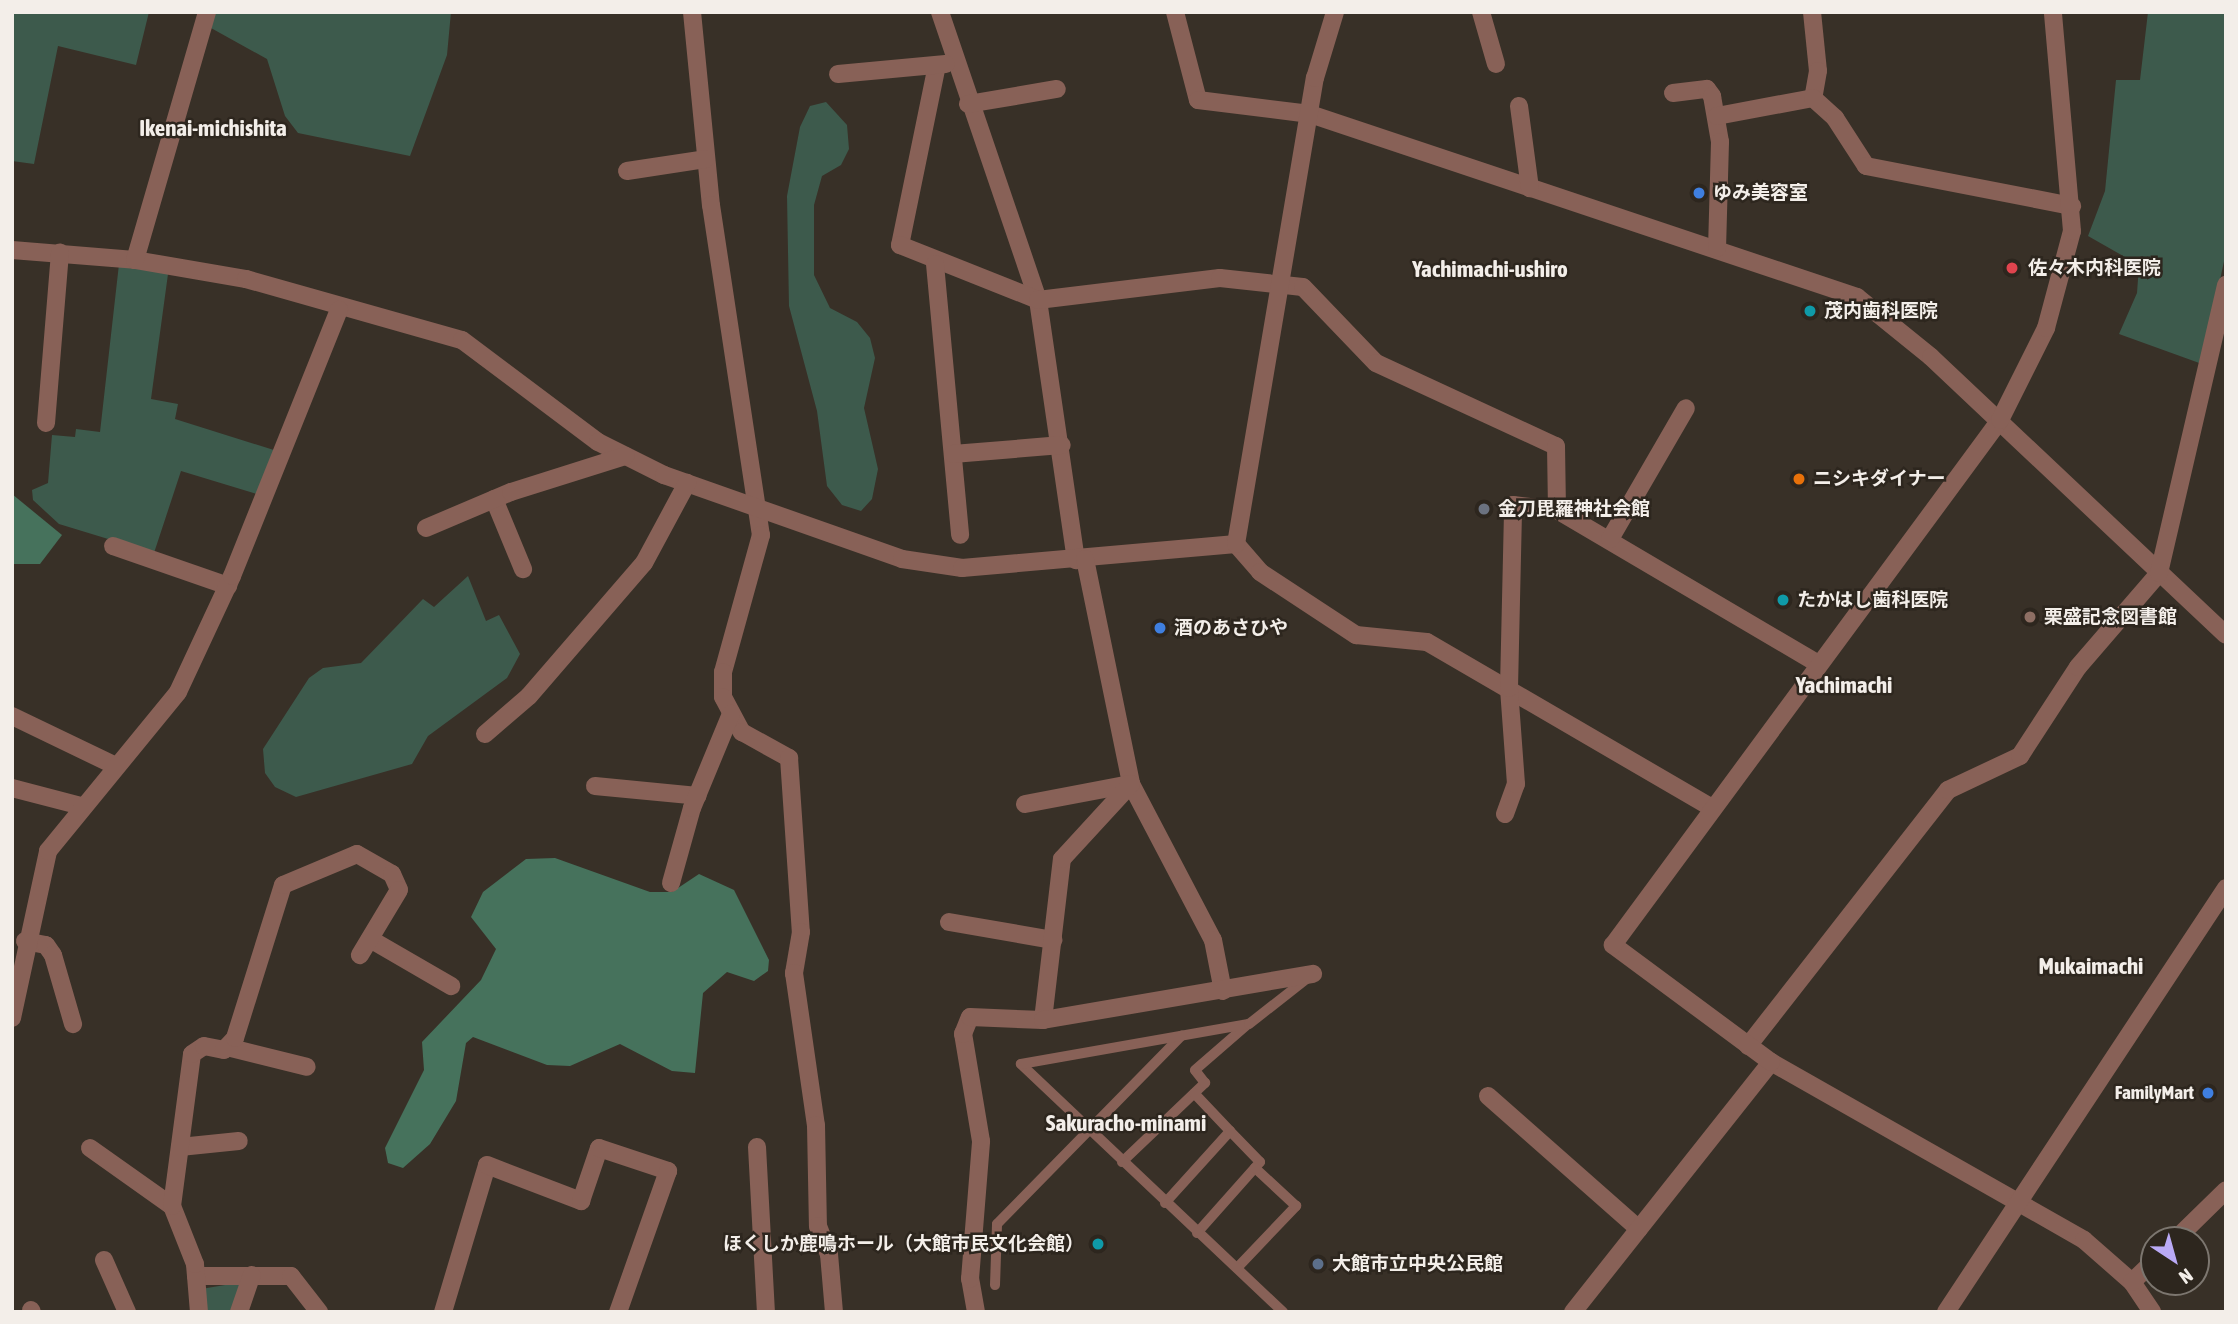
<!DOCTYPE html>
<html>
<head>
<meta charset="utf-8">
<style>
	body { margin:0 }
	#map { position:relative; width:2238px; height:1324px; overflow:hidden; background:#383027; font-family:"Asap Condensed","Noto Sans JP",sans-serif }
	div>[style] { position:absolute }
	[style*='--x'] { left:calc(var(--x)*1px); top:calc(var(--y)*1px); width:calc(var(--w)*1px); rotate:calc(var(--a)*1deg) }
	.green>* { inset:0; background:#3d5a4c }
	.forest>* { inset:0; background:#46725c }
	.service>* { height:10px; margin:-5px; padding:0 5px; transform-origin:5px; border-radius:5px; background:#886157 }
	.minor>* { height:18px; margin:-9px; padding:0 9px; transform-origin:9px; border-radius:9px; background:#886157 }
	.tertiary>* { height:18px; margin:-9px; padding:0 9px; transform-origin:9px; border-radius:9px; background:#886157 }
	.dots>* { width:19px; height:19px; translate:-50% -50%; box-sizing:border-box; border:4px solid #2d261e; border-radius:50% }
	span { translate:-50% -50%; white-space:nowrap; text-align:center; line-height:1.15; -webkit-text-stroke:5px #2d261e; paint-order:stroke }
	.poi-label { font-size:19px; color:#f3eee9; font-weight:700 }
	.left { translate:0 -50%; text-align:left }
	.right { translate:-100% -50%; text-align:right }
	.quarter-label { font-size:23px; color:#f3eee9; font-weight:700 }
	.frame { position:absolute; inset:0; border:14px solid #f3eee9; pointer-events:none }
	.north { position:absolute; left:2140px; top:1226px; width:70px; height:70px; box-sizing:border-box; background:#2d261e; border:2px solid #7c766f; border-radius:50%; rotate:144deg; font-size:19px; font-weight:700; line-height:28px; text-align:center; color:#f3eee9 }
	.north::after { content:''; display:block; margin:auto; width:24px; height:32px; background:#baaaf6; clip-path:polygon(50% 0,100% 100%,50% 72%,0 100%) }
</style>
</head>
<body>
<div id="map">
	<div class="green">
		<div style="clip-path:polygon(12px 12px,149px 12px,136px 65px,58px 46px,34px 164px,12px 161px)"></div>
		<div style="clip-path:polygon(215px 12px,451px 12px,447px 55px,410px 156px,298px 133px,285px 116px,267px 59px,211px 28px)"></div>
		<div style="clip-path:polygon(2148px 12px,2226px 12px,2226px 252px,2202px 364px,2119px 334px,2137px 293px,2139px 265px,2088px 236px,2105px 191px,2116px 80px,2140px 80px)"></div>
		<div style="clip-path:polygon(826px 102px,847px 125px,849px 149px,841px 165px,822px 176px,814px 205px,814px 275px,830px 308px,857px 322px,870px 338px,875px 358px,864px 408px,878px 469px,872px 499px,861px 511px,842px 505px,827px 486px,817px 411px,789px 306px,787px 196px,800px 127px,810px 106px)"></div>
		<div style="clip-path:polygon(119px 264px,168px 274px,151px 399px,178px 404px,175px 419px,277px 451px,260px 495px,181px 471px,154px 553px,59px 524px,33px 500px,32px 490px,48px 483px,52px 435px,75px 437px,76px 429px,100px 432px)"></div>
		<div style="clip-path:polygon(468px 576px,486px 621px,499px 615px,520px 654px,507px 678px,428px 736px,412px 764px,296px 797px,275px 787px,265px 773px,263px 749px,309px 678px,323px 668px,361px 663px,423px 599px,434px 607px)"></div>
		<div style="clip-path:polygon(243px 1282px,232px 1312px,203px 1312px,201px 1289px)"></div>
	</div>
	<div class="forest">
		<div style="clip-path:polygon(12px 494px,62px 535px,40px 564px,12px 564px)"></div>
		<div style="clip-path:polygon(555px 858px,650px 892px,672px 892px,699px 874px,734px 890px,769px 960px,768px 971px,754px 981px,727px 972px,703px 993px,695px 1073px,672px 1071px,620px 1044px,570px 1066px,547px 1065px,473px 1037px,466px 1043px,456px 1101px,430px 1144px,403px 1168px,388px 1163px,385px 1148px,424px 1070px,422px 1042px,481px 980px,496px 949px,471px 917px,483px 892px,526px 859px)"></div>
	</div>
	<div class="service">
		<div style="--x:1122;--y:1162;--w:115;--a:-43.6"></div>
		<div style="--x:1205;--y:1083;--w:16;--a:-128"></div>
		<div style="--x:1195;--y:1070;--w:69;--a:-40.9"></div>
		<div style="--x:1165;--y:1203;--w:97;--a:-47.9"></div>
		<div style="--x:1230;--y:1131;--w:52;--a:-133.5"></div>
		<div style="--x:1197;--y:1233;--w:95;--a:-48.4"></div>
		<div style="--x:1260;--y:1162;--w:43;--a:-134.1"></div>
		<div style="--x:1237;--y:1268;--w:86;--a:-46.4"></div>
		<div style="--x:1296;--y:1206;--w:56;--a:-137.2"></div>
		<div style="--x:995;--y:1285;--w:61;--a:-88.1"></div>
		<div style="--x:997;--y:1224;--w:264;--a:-45.6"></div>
		<div style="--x:1283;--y:1312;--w:361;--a:-136.6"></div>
		<div style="--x:1021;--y:1064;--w:231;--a:-10"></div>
		<div style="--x:1249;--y:1024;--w:76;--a:-38.1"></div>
	</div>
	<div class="minor">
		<div style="--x:692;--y:12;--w:194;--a:84.4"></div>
		<div style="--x:711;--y:205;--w:334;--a:81.4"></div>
		<div style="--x:761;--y:535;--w:142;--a:105.5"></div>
		<div style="--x:723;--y:672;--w:25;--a:90"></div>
		<div style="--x:723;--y:697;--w:40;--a:62"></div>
		<div style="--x:742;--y:732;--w:54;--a:29"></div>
		<div style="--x:789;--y:758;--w:174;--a:86.1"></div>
		<div style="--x:801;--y:932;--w:42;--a:99.7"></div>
		<div style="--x:794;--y:973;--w:154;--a:81.8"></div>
		<div style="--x:816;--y:1125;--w:101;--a:88.9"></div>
		<div style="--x:818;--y:1226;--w:30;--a:69"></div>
		<div style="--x:829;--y:1254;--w:58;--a:85.1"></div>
		<div style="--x:940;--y:12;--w:304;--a:71.2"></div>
		<div style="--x:1038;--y:300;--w:263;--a:81.7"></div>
		<div style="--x:1175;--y:12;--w:91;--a:75.4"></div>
		<div style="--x:1198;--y:100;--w:113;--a:7.1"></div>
		<div style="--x:1310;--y:114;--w:577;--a:18.5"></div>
		<div style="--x:1857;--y:297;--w:95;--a:39"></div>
		<div style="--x:1931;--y:357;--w:405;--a:43.3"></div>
		<div style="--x:1481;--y:12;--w:54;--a:73.9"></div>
		<div style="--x:1812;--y:12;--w:59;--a:84.2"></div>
		<div style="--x:1818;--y:71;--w:27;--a:100"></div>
		<div style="--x:937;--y:65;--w:184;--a:101.6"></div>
		<div style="--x:900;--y:245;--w:149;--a:21.7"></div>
		<div style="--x:1038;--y:300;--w:183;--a:-6.9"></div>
		<div style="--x:1220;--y:278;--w:83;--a:6.2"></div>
		<div style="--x:1303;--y:287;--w:105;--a:46.2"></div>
		<div style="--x:1376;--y:363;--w:198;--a:24.8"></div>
		<div style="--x:1556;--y:446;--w:64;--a:89.1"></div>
		<div style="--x:1557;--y:510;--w:303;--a:30.5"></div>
		<div style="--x:838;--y:74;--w:108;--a:-5.3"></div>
		<div style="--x:1673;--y:93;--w:34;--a:-7"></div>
		<div style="--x:1707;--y:89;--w:9;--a:54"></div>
		<div style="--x:1712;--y:96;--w:47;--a:80.1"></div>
		<div style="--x:1720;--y:142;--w:106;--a:91.6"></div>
		<div style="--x:968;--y:104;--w:90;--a:-9.6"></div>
		<div style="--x:1519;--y:106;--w:83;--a:82.4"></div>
		<div style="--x:1717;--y:116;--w:98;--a:-10.6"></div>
		<div style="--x:1813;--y:98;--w:30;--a:42"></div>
		<div style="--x:1835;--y:118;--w:57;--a:57.1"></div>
		<div style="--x:1866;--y:166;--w:210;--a:11"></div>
		<div style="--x:627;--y:171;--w:79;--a:-8.7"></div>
		<div style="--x:12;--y:250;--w:123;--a:4.6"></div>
		<div style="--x:135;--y:260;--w:113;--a:9.7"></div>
		<div style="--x:246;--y:279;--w:224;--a:15.8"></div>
		<div style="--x:462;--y:340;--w:170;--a:36.9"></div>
		<div style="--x:598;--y:442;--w:74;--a:26.6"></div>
		<div style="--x:664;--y:475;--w:252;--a:19.4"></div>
		<div style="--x:902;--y:559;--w:61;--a:8.5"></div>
		<div style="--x:962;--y:568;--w:275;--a:-5"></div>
		<div style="--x:135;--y:260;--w:258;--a:-73.8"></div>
		<div style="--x:935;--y:264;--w:272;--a:84.7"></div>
		<div style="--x:46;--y:423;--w:171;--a:-85.3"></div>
		<div style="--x:953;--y:454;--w:109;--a:-4.7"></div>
		<div style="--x:494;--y:499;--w:76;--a:67.5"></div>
		<div style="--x:426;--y:528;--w:92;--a:-23"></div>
		<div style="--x:511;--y:492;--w:120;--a:-17.5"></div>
		<div style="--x:1610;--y:539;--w:151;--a:-59.9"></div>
		<div style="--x:1236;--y:544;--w:37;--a:49"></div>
		<div style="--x:1260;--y:572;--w:115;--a:33.3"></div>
		<div style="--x:1356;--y:635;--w:71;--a:5.6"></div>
		<div style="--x:1427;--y:642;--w:328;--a:30.2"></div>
		<div style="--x:1236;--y:544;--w:473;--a:-80.4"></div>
		<div style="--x:1315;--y:78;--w:69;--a:-73.1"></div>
		<div style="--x:113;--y:546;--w:122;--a:19.2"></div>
		<div style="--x:1085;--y:559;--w:230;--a:78.4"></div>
		<div style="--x:1131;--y:784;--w:176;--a:62.3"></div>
		<div style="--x:1213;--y:940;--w:52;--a:78.9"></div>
		<div style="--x:12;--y:716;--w:115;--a:25.7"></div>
		<div style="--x:485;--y:734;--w:58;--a:-40.8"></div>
		<div style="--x:529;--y:696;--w:176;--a:-49.2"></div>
		<div style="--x:644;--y:563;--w:91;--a:-61.7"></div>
		<div style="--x:595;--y:786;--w:103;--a:5.5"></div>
		<div style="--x:12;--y:788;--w:71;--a:14.6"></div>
		<div style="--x:1025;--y:804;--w:108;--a:-10.7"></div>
		<div style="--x:1505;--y:814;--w:32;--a:-70"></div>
		<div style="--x:1516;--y:784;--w:96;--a:-94.2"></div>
		<div style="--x:1509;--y:688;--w:183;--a:-88.7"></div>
		<div style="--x:1513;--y:505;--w:44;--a:6.5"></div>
		<div style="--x:671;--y:883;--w:78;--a:-74.4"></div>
		<div style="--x:692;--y:808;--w:102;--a:-67.5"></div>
		<div style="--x:949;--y:922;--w:106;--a:9.8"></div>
		<div style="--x:370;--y:939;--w:94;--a:30.1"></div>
		<div style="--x:25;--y:941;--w:21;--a:11"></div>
		<div style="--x:46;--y:945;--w:12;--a:55"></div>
		<div style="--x:53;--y:955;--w:72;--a:73.8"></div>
		<div style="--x:12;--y:1018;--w:171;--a:-77.8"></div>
		<div style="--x:48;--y:851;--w:205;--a:-50.7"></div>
		<div style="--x:178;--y:692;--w:128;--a:-65"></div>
		<div style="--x:232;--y:576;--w:287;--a:-68.1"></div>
		<div style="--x:1043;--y:1020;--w:162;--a:-83.3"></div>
		<div style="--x:1062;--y:859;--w:102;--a:-47.4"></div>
		<div style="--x:1748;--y:1046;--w:325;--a:-52"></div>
		<div style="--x:1948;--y:790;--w:80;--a:-25.3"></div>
		<div style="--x:2020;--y:756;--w:106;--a:-56.9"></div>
		<div style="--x:2078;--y:667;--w:124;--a:-49.2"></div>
		<div style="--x:2159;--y:573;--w:296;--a:-76.9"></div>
		<div style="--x:227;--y:1047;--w:82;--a:14"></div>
		<div style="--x:1771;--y:1062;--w:360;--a:29.6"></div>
		<div style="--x:2084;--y:1240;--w:64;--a:41.2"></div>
		<div style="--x:2132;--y:1282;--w:36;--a:56"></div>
		<div style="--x:1488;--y:1096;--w:201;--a:41.4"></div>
		<div style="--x:180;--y:1147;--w:59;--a:-5.8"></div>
		<div style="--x:757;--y:1147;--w:165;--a:86.9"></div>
		<div style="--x:90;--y:1148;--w:100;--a:35.3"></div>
		<div style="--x:2175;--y:1240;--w:71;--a:-44.4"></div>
		<div style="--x:104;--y:1260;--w:57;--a:66.1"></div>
		<div style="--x:196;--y:1276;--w:95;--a:0"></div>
		<div style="--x:291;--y:1276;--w:46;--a:52.1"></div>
		<div style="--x:2132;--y:1282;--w:30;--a:-44"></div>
		<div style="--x:31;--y:1310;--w:2;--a:63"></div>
		<div style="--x:199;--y:1312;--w:48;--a:-94.8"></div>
		<div style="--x:195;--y:1264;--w:62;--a:-111.6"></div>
		<div style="--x:172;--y:1206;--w:153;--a:-82.5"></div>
		<div style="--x:192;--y:1054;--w:14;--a:-34"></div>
		<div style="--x:204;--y:1046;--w:20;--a:11"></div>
		<div style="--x:224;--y:1050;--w:16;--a:-47"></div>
		<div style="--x:235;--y:1038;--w:160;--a:-72.6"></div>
		<div style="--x:283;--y:885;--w:80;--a:-22.7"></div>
		<div style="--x:357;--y:854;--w:40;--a:29.7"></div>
		<div style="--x:392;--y:874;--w:17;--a:66"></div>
		<div style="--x:399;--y:890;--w:76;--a:121"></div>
		<div style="--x:239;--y:1312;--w:39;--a:-71"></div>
		<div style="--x:443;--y:1312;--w:153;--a:-73.3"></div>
		<div style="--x:487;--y:1165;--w:101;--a:21"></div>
		<div style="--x:581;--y:1201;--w:56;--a:-71.2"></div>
		<div style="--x:599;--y:1148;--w:73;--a:18.4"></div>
		<div style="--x:668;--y:1171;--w:150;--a:109.5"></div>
		<div style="--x:976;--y:1312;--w:34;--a:-100"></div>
		<div style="--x:970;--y:1279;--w:138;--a:-85.4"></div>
		<div style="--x:981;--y:1141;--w:109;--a:-99.5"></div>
		<div style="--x:963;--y:1034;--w:18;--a:-68"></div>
		<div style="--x:970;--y:1017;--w:73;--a:2.4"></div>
		<div style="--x:1043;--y:1020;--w:274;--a:-9.7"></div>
		<div style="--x:1573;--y:1312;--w:319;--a:-51.6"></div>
		<div style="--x:1771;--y:1062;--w:197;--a:-143.5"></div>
		<div style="--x:1613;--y:945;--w:652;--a:-53.6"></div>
		<div style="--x:2000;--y:420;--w:103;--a:-63.4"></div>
		<div style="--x:2046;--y:328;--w:100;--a:-75"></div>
		<div style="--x:2072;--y:231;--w:220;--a:-95"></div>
	</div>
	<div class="tertiary">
		<div style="--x:1946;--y:1312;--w:508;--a:-56.56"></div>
	</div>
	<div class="dots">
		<div style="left:1699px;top:193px;background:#3f7fe0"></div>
		<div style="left:2012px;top:268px;background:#e0444e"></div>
		<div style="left:1810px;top:311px;background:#0f9aa8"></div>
		<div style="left:1799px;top:479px;background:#e8710a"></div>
		<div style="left:1484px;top:509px;background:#6b7280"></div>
		<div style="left:1783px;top:600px;background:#0f9aa8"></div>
		<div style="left:2030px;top:617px;background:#8d6e63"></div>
		<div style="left:1160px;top:628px;background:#3f7fe0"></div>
		<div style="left:2208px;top:1093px;background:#3f7fe0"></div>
		<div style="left:1098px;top:1244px;background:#0f9aa8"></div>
		<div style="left:1318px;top:1264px;background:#5c6f8a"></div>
	</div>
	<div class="poi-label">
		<span class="left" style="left:1713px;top:193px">ゆみ美容室</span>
		<span class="left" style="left:2028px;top:268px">佐々木内科医院</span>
		<span class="left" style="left:1824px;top:311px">茂内歯科医院</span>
		<span class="left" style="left:1813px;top:479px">ニシキダイナー</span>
		<span class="left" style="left:1498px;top:509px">金刀毘羅神社会館</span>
		<span class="left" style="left:1797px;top:600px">たかはし歯科医院</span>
		<span class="left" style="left:2044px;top:617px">栗盛記念図書館</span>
		<span class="left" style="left:1174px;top:628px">酒のあさひや</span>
		<span class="right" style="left:2194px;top:1093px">FamilyMart</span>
		<span class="right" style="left:1084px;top:1244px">ほくしか鹿鳴ホール（大館市民文化会館）</span>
		<span class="left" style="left:1332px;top:1264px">大館市立中央公民館</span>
	</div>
	<div class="quarter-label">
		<span style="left:213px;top:128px">Ikenai-michishita</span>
		<span style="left:1490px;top:269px">Yachimachi-ushiro</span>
		<span style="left:1844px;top:685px">Yachimachi</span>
		<span style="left:2091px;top:966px">Mukaimachi</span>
		<span style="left:1126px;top:1123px">Sakuracho-minami</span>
	</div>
	<div class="frame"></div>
	<div class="north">N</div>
</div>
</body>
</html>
